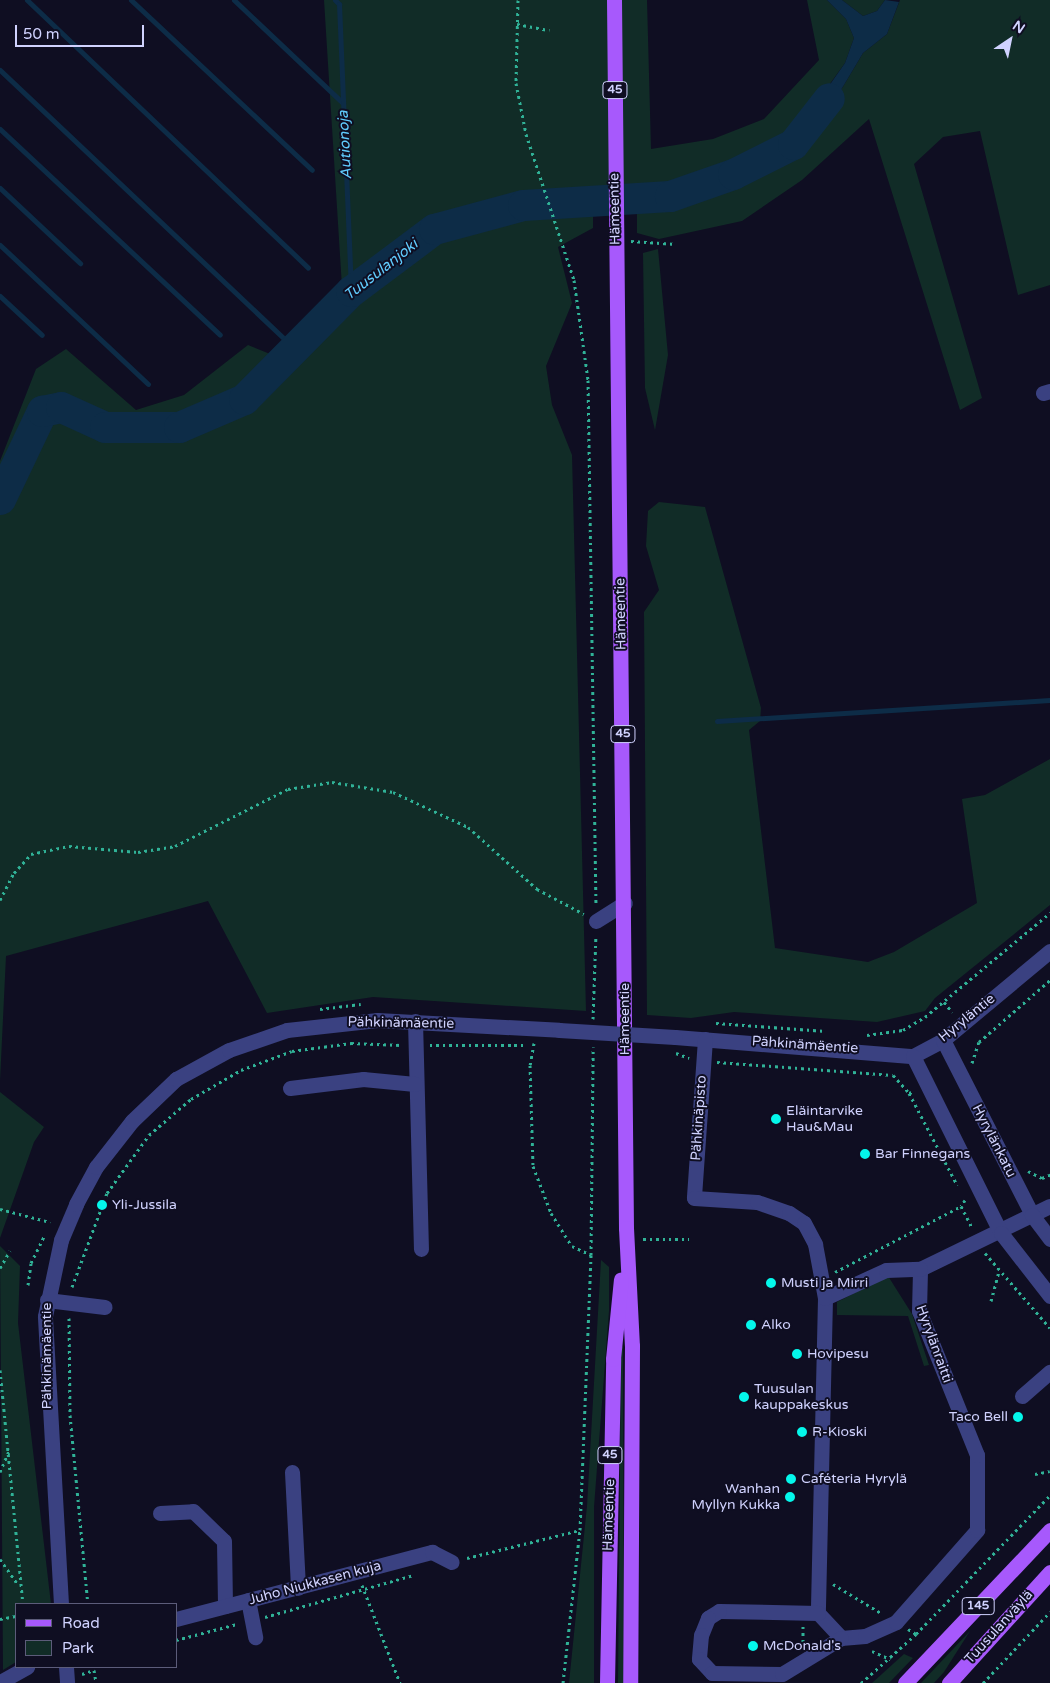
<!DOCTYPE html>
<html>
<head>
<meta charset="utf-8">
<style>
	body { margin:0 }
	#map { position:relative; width:1050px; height:1683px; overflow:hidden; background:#0f0e22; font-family:"Varela Round",sans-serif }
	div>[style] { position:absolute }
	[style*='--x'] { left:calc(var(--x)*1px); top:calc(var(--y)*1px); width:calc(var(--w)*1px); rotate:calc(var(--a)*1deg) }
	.green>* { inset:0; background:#112c27 }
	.water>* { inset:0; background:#0d2c47 }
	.stream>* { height:5px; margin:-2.5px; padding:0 2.5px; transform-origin:2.5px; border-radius:2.5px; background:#0d2c47 }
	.river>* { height:31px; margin:-15.5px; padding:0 15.5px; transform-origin:15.5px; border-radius:15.5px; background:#0d2c47 }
	.path>* { height:3px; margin-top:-1.5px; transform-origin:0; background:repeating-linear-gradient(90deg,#30b297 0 2.5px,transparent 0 6.5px) }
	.minor>* { height:15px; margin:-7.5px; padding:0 7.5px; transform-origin:7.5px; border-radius:7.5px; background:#3a4181 }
	.major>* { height:15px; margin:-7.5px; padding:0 7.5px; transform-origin:7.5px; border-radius:7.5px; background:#a759fc }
	.minor-bridge>* { height:15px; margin:-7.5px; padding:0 7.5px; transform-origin:7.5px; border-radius:7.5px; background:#3a4181 }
	.dots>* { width:14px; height:14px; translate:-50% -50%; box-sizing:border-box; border:2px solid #0f0e22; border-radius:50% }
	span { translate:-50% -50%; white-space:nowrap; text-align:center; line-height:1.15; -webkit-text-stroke:4px #0f0e22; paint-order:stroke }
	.shield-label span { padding:1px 4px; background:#0f0e22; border:1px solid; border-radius:4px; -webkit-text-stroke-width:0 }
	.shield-label { font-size:12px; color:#d0d2fe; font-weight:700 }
	.street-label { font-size:14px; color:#d0d2fe }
	.poi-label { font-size:14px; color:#d0d2fe }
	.left { translate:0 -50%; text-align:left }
	.right { translate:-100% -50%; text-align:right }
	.water-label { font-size:15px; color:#60cbfd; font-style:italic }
	.legend { position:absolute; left:15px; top:1603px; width:162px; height:65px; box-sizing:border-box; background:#0f0e22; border:1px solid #5c5c7a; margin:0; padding:6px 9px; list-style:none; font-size:15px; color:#d0d2fe }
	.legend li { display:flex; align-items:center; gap:10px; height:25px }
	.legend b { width:25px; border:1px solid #5c5c7a }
	.north { position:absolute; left:985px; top:15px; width:50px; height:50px; -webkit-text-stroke:4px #0f0e22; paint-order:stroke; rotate:34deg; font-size:14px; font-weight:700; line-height:20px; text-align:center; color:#d0d2fe }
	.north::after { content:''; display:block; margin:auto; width:18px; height:22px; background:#d0d2fe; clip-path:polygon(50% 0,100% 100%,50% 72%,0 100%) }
	.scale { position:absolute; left:15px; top:25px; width:129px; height:22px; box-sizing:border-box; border:2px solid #d0d2fe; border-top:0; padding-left:6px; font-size:15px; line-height:18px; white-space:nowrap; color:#d0d2fe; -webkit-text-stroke:4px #0f0e22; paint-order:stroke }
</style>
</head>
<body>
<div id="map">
	<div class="green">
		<div style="clip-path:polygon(324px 0,647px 0,651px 149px,713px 139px,764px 119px,819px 60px,807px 0,827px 0,846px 19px,854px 38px,845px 63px,824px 92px,835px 100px,863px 53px,887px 34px,900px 0,1050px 0,1050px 285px,1018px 295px,980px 131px,943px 137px,914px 164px,982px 398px,960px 410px,869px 119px,802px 180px,742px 221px,659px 239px,637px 233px,637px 196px,593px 197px,593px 228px,558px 247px,572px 303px,546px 366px,552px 405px,572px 455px,586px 1011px,373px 997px,267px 1013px,208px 901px,6px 956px,0 1081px,0 461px,36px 369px,66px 349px,136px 410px,184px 395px,248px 345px,275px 356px,290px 347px,342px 287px)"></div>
		<div style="clip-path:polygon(842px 0,885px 0,877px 11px,863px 16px)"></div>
		<div style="clip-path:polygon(658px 249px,668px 355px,655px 430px,645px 388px,643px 253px)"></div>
		<div style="clip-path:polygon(659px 502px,705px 507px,761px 708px,760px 721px,749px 730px,775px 948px,868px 962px,894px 952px,977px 903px,962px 799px,985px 795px,1050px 759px,1050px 905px,935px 998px,925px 1011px,877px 1022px,734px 1012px,691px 1018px,647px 1015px,644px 612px,659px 590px,646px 546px,648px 511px)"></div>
		<div style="clip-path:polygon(0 1092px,44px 1127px,34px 1142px,0 1238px)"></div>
		<div style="clip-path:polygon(0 1246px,20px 1266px,18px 1323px,51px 1604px,16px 1604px,16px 1662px,3px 1670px)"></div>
		<div style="clip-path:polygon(601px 1260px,609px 1267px,609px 1311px,594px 1507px,594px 1683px,569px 1683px,587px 1506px)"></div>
		<div style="clip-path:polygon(888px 1276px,912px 1314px,929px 1365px,924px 1366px,908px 1316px,837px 1315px,837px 1302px)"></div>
		<div style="clip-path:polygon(623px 1346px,624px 1683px,618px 1683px,621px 1349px)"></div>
		<div style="clip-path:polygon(970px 1631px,944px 1672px,934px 1683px,921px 1683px)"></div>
		<div style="clip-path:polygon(904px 1654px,913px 1658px,889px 1683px,872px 1683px)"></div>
	</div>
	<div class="water">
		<div style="clip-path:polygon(827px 0,842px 0,863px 16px,877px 11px,885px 0,899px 2px,887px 34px,863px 53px,835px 100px,824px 93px,845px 63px,854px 38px,846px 19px)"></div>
	</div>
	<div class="stream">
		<div style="--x:27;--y:0;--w:388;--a:43.6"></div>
		<div style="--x:131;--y:0;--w:248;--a:43.2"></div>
		<div style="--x:234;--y:0;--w:150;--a:43.4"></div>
		<div style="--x:335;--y:0;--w:6;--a:45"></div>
		<div style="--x:339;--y:4;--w:287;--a:87.6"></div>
		<div style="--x:0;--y:70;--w:405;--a:43.4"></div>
		<div style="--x:0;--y:129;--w:301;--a:43.1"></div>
		<div style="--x:0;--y:188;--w:110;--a:43.2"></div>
		<div style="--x:0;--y:245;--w:203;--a:43.2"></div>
		<div style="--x:0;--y:296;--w:57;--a:42.9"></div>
		<div style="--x:717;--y:721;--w:334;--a:-3.6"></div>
	</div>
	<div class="river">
		<div style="--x:0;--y:499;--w:98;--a:-64.5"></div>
		<div style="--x:42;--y:411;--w:19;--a:-12"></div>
		<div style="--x:61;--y:407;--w:48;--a:24.4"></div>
		<div style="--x:105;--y:427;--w:74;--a:0"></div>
		<div style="--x:179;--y:427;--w:71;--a:-23.3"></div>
		<div style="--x:244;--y:399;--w:152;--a:-45.3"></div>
		<div style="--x:351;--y:291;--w:104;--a:-36.8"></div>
		<div style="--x:434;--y:229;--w:92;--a:-15.1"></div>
		<div style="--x:523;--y:205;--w:147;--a:-3.5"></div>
		<div style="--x:670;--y:196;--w:67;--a:-19.2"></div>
		<div style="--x:733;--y:174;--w:67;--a:-26.6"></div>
		<div style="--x:793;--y:144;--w:58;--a:-52"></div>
	</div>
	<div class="path">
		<div style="--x:518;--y:0;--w:83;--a:91.4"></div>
		<div style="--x:516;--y:83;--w:52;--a:78.9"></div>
		<div style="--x:526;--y:134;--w:154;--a:71.8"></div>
		<div style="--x:574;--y:280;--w:101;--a:82"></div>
		<div style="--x:588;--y:380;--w:524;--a:89.13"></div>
		<div style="--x:517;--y:24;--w:33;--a:11"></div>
		<div style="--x:631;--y:241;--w:45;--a:3.8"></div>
		<div style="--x:0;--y:900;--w:30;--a:-63"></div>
		<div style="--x:14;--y:873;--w:25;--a:-48"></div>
		<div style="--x:31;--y:854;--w:39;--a:-12"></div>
		<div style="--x:69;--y:846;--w:69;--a:5"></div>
		<div style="--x:138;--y:852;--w:37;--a:-9"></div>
		<div style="--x:175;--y:846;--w:127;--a:-26.8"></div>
		<div style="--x:288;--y:789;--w:45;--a:-9"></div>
		<div style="--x:332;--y:782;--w:62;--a:9.3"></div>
		<div style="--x:393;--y:792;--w:83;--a:25"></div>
		<div style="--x:468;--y:827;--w:93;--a:41.9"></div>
		<div style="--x:537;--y:889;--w:53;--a:28"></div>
		<div style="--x:944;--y:1002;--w:13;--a:51"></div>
		<div style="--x:320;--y:1009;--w:41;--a:-7"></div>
		<div style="--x:593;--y:1019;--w:84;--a:-88"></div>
		<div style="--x:716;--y:1023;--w:110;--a:4.2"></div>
		<div style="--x:867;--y:1035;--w:36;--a:-8"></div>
		<div style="--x:903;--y:1030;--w:26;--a:-31"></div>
		<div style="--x:925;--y:1017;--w:163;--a:-39.8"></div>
		<div style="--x:534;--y:1043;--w:22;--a:100"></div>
		<div style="--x:530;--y:1065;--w:101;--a:88.3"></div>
		<div style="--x:533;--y:1166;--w:50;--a:69"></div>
		<div style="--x:551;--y:1213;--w:39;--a:58"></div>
		<div style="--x:572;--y:1246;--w:21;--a:25"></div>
		<div style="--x:430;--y:1045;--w:93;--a:0"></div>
		<div style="--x:676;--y:1053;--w:14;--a:21"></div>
		<div style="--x:717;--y:1062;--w:176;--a:4.2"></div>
		<div style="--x:893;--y:1075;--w:24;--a:48"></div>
		<div style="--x:909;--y:1093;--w:6;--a:-18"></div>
		<div style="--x:972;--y:1063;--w:22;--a:-72"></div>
		<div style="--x:979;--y:1042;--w:94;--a:-41.1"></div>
		<div style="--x:909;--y:1093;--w:104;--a:62.4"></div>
		<div style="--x:1028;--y:1171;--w:16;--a:27"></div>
		<div style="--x:1042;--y:1178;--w:9;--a:-21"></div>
		<div style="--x:965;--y:1200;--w:7;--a:124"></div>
		<div style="--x:961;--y:1206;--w:25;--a:63"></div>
		<div style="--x:0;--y:1209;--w:52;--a:14.6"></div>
		<div style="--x:643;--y:1239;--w:46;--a:0"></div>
		<div style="--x:985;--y:1253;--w:99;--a:49.1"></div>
		<div style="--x:0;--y:1268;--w:20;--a:-60"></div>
		<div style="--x:835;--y:1272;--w:142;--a:-27.6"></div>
		<div style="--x:28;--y:1285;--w:22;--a:-82"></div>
		<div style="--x:31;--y:1263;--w:30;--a:-64"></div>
		<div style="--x:72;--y:1287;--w:100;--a:-69.6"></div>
		<div style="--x:107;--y:1193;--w:72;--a:-54.1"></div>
		<div style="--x:149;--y:1135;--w:55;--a:-40.6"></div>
		<div style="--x:191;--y:1099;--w:58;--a:-30.1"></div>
		<div style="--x:241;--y:1070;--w:54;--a:-20.4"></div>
		<div style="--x:292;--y:1051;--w:60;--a:-7.7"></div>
		<div style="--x:351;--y:1043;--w:50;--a:2.3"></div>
		<div style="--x:991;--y:1301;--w:30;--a:-75"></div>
		<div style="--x:69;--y:1318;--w:97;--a:89.4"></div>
		<div style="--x:70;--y:1415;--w:190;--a:84.6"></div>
		<div style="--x:0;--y:1370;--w:235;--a:84.4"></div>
		<div style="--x:0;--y:1472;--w:23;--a:-67"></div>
		<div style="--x:1035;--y:1474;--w:15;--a:-11"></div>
		<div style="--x:467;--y:1558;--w:116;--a:-13.9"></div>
		<div style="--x:0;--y:1559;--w:32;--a:55"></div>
		<div style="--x:833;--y:1584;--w:56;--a:31.1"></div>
		<div style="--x:362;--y:1585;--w:105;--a:68.8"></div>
		<div style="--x:265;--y:1617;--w:154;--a:-15.8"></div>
		<div style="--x:0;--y:1619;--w:16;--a:-11"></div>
		<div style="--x:803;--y:1626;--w:17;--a:90"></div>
		<div style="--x:908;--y:1629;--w:9;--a:32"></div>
		<div style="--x:176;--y:1640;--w:63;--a:-14.7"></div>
		<div style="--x:872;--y:1651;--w:20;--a:24"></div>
		<div style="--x:82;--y:1674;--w:13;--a:-18"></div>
		<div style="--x:94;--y:1670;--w:13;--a:81"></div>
		<div style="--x:563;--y:1683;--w:154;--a:-83.7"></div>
		<div style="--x:580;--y:1530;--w:275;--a:-87.7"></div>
		<div style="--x:591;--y:1255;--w:208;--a:-89.4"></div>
		<div style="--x:861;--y:1683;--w:74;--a:-41.7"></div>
		<div style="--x:916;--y:1634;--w:193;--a:-46"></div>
		<div style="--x:983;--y:1683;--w:98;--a:-46.7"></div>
	</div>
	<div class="minor">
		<div style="--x:1043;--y:393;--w:7;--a:-16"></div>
		<div style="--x:596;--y:921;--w:34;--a:-32"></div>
		<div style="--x:415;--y:1021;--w:228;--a:88.5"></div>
		<div style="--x:675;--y:1037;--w:239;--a:4.6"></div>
		<div style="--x:913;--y:1056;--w:34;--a:-28"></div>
		<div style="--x:943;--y:1040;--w:139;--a:-39.8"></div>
		<div style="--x:705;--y:1039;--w:159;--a:94"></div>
		<div style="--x:694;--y:1198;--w:63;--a:3.6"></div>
		<div style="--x:757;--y:1202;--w:34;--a:19"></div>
		<div style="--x:789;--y:1213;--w:18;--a:34"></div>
		<div style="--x:804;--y:1223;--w:24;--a:62"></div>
		<div style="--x:815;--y:1244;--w:55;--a:79.5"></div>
		<div style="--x:825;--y:1298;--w:315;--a:91.3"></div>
		<div style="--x:818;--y:1613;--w:34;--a:47"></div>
		<div style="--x:841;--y:1638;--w:24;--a:-5"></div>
		<div style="--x:865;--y:1636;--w:34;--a:-24"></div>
		<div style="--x:896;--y:1622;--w:123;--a:-48.6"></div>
		<div style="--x:977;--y:1530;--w:75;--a:-90"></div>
		<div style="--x:977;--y:1455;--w:155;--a:-111.9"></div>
		<div style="--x:919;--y:1311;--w:42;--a:-88.6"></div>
		<div style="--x:920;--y:1269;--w:144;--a:-25.9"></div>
		<div style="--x:943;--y:1040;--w:196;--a:63"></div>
		<div style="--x:1032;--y:1215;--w:30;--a:53"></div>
		<div style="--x:913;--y:1056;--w:198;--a:63.6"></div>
		<div style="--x:1001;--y:1233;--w:80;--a:52.1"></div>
		<div style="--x:290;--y:1088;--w:74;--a:-7"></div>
		<div style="--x:363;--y:1079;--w:52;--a:5.5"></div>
		<div style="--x:825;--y:1298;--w:67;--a:-24.7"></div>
		<div style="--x:886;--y:1270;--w:34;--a:-2"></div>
		<div style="--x:47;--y:1300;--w:58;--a:6.9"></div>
		<div style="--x:1022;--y:1396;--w:37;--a:-41"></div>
		<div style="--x:292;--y:1472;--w:116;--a:87"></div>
		<div style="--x:160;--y:1513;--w:33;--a:-3"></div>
		<div style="--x:193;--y:1511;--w:43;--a:44.1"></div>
		<div style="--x:224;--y:1541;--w:65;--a:89.1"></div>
		<div style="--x:248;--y:1600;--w:38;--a:79"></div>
		<div style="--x:61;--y:1604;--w:288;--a:-93.2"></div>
		<div style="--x:45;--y:1316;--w:78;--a:-78.1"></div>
		<div style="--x:61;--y:1240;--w:39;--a:-67"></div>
		<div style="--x:76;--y:1204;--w:42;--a:-61.6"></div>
		<div style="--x:96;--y:1167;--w:58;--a:-52"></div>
		<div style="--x:132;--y:1121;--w:61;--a:-43.7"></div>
		<div style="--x:176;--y:1079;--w:60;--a:-28.7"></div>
		<div style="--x:229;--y:1050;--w:61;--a:-19"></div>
		<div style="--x:287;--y:1030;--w:91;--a:-6.3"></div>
		<div style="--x:377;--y:1020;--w:182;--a:3.1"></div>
		<div style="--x:818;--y:1613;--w:99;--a:-178.8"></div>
		<div style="--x:719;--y:1611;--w:13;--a:148"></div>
		<div style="--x:708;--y:1618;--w:18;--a:112"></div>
		<div style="--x:701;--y:1635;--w:24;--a:95"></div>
		<div style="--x:699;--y:1659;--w:19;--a:47"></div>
		<div style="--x:712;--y:1673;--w:70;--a:0.8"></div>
		<div style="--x:782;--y:1674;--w:69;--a:-31.4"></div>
		<div style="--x:176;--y:1619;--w:265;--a:-14.7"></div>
		<div style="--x:432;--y:1552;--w:22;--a:27"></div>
		<div style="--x:66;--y:1667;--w:16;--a:86"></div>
		<div style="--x:0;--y:1682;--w:31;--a:-29"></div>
	</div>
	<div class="major">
		<div style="--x:614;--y:0;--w:1228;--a:89.44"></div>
		<div style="--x:626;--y:1228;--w:118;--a:87.1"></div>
		<div style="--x:632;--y:1346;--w:337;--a:90.3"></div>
		<div style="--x:607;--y:1683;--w:324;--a:-88.9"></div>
		<div style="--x:613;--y:1359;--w:80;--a:-84.3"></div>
		<div style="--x:905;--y:1683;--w:211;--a:-46.5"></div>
		<div style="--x:949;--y:1683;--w:150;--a:-47.7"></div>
	</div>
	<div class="minor-bridge">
		<div style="--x:559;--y:1030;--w:116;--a:3.5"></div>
	</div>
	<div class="dots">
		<div style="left:776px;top:1119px;background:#04f7eb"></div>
		<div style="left:865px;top:1154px;background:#04f7eb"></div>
		<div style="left:102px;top:1205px;background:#04f7eb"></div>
		<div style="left:771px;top:1283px;background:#04f7eb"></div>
		<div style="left:751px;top:1325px;background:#04f7eb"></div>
		<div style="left:797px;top:1354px;background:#04f7eb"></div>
		<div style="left:744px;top:1397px;background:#04f7eb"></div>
		<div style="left:1018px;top:1417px;background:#04f7eb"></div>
		<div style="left:802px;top:1432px;background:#04f7eb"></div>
		<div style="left:791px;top:1479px;background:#04f7eb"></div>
		<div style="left:790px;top:1497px;background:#04f7eb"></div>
		<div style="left:753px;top:1646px;background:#04f7eb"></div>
	</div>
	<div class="shield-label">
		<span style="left:615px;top:90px">45</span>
		<span style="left:623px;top:734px">45</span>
		<span style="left:610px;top:1455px">45</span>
		<span style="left:978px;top:1606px">145</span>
	</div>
	<div class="street-label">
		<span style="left:615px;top:209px;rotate:-91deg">Hämeentie</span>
		<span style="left:621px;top:614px;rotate:-91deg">Hämeentie</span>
		<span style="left:967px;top:1018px;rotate:-39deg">Hyryläntie</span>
		<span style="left:625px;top:1019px;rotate:-90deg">Hämeentie</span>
		<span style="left:401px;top:1023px;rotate:1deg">Pähkinämäentie</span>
		<span style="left:805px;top:1045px;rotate:4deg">Pähkinämäentie</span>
		<span style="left:699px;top:1118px;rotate:-86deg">Pähkinäpisto</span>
		<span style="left:994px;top:1141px;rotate:63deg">Hyrylänkatu</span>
		<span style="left:934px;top:1344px;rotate:70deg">Hyrylänraitti</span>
		<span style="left:47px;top:1356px;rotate:-90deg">Pähkinämäentie</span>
		<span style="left:609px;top:1515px;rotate:-88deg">Hämeentie</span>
		<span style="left:315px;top:1583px;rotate:-15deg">Juho Niukkasen kuja</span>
		<span style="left:999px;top:1627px;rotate:-48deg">Tuusulanväylä</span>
	</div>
	<div class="poi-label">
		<span class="left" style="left:786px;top:1119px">Eläintarvike<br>Hau&amp;Mau</span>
		<span class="left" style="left:875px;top:1154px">Bar Finnegans</span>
		<span class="left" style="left:112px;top:1205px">Yli-Jussila</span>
		<span class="left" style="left:781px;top:1283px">Musti ja Mirri</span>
		<span class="left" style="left:761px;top:1325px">Alko</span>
		<span class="left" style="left:807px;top:1354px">Hovipesu</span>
		<span class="left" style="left:754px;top:1397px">Tuusulan<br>kauppakeskus</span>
		<span class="right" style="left:1008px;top:1417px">Taco Bell</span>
		<span class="left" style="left:812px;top:1432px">R-Kioski</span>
		<span class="left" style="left:801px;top:1479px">Caféteria Hyrylä</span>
		<span class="right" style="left:780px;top:1497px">Wanhan<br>Myllyn Kukka</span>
		<span class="left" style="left:763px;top:1646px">McDonald's</span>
	</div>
	<div class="water-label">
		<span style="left:345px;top:145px;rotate:-93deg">Autionoja</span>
		<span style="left:381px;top:270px;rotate:-38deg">Tuusulanjoki</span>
	</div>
	<ul class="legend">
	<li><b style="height:6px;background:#a759fc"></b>Road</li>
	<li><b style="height:14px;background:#112c27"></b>Park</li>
	</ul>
	<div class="north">N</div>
	<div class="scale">50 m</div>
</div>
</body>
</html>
